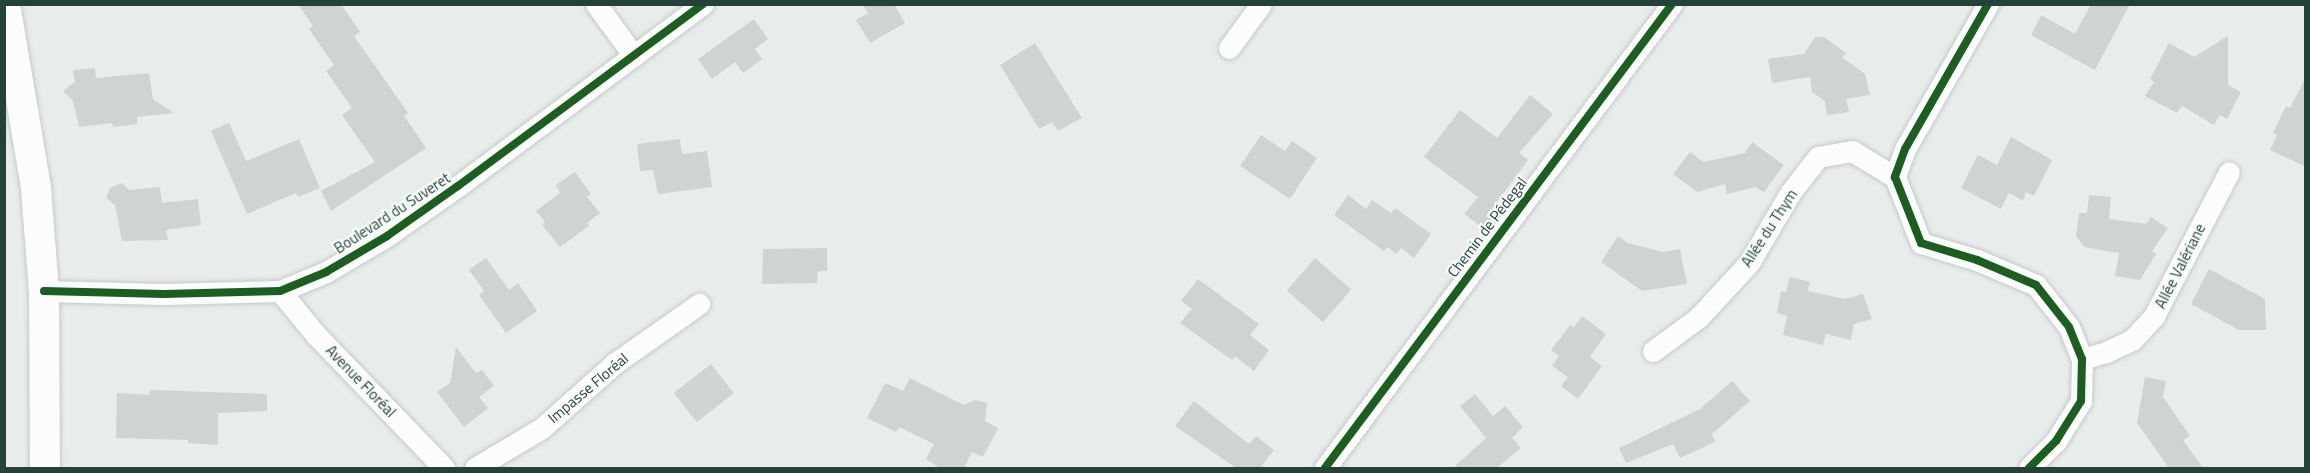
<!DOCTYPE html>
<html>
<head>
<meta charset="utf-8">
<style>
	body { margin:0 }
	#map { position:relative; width:2310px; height:473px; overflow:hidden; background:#e8edeb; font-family:"Titillium Web",sans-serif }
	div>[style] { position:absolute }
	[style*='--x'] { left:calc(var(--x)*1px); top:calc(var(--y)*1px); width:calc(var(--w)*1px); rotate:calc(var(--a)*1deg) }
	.building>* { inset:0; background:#cfd4d2; transform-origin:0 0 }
	.roads { filter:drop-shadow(0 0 2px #c5cac8) drop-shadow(0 0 2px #c5cac8) }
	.minor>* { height:21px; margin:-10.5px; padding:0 10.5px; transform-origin:10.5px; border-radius:10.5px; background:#fcfcfc }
	.secondary>* { height:30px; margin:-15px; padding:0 15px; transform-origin:15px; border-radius:15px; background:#fcfcfc }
	.cycleway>* { height:8px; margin:-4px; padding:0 4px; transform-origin:4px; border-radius:4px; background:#1b5e20 }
	span { translate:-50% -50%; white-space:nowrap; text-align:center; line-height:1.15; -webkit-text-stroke:4.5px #f7fbf9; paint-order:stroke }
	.street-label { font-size:15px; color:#24423a }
	.frame { position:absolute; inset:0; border:6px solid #24423a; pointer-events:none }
</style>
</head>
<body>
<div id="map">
	<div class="building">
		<div style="clip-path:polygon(298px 4px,341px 4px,360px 32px,354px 36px,408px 113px,404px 116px,426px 148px,331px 211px,321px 191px,375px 162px,342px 115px,352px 108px,326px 71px,334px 65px,309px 29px,313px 26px)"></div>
		<div style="clip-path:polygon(862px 4px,894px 4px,905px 23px,870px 43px,856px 20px,868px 13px)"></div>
		<div style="clip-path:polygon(2091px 4px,2130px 4px,2095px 70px,2031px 35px,2041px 15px,2075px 34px)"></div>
		<div style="clip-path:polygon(754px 19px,768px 39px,755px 49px,762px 59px,743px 73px,735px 62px,712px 79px,698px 59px)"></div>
		<div style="clip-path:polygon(2228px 36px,2228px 85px,2241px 92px,2227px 119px,2220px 115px,2214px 125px,2182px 106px,2177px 113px,2145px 96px,2154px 82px,2150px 79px,2169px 43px,2194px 57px)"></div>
		<div style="clip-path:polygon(1815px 37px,1824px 37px,1846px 53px,1842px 57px,1865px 74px,1870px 95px,1846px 99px,1849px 112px,1827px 115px,1825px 101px,1812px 92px,1810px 77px,1772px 83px,1768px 59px,1804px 54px)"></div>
		<div style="clip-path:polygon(1035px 43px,1082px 118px,1058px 131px,1052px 122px,1039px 129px,1000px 65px)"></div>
		<div style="clip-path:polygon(95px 68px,96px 78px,149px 73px,153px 99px,174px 113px,137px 117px,137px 124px,113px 127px,112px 123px,79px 127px,73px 101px,63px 91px,75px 82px,73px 70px)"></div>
		<div style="clip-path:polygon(2306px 77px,2306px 167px,2270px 150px,2277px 135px,2273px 133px,2286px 106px,2290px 108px)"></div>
		<div style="clip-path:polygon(1530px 95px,1553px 114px,1519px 153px,1528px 160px,1494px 206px,1498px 209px,1484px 229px,1464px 214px,1478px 197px,1424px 157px,1460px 110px,1497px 138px)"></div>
		<div style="clip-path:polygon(229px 123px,246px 161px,299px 139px,320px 188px,298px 197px,296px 193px,247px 214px,211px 131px)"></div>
		<div style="clip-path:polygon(1261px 135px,1285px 151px,1292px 141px,1317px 158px,1290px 199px,1240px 166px)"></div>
		<div style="clip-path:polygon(2011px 137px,2052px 160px,2034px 196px,2026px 192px,2023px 201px,2009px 193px,2001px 209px,1961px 188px,1978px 155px,1997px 165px)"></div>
		<div style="clip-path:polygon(680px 139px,682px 154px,707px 151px,712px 187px,658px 194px,653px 170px,640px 171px,637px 144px)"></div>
		<div style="clip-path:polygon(1752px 142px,1784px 165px,1764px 192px,1755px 187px,1727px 194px,1725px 184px,1697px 192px,1673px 174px,1690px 152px,1703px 162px,1745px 153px)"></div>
		<div style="clip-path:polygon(575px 172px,591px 194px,587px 197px,600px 213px,587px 223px,589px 226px,560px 247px,542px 225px,545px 222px,536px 211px,560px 193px,556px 185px)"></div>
		<div style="clip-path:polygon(122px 183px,129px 190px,160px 187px,162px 203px,198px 199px,201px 225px,166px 230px,168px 240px,122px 241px,115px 205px,106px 198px,110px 188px)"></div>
		<div style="clip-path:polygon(1348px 195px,1366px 209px,1372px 200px,1391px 213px,1395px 208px,1431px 234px,1414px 258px,1401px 248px,1396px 254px,1388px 247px,1384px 251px,1334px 215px)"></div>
		<div style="clip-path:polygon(2089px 195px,2111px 197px,2109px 219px,2146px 224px,2151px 217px,2168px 228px,2152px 251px,2156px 254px,2140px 280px,2115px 276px,2119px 253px,2084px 247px,2076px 236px,2079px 213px,2087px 213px)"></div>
		<div style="clip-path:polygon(1618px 236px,1628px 243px,1663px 252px,1680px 249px,1687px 284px,1642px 291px,1601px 262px)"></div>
		<div style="clip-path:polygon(827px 248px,827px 271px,818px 271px,817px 283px,762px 284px,763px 249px)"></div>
		<div style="clip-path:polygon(486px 258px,509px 290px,518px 283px,537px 311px,506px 333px,479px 295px,484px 291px,469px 270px)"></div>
		<div style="left:1315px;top:258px;width:48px;height:43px;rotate:41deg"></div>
		<div style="clip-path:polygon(2209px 269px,2265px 299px,2266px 330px,2239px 330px,2191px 304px)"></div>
		<div style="clip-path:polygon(1790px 277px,1810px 282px,1808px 291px,1845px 299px,1863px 294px,1872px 319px,1854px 324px,1851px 340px,1826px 334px,1823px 345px,1783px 335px,1787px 316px,1777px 313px,1781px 291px,1786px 292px)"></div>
		<div style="clip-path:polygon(1198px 279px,1259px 324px,1250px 335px,1269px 350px,1254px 371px,1235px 356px,1232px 360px,1180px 323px,1192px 309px,1181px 301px)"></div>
		<div style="clip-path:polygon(1582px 316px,1606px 334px,1590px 357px,1602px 366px,1578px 399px,1561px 386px,1568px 377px,1552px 366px,1559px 356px,1551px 350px,1570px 325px,1574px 327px)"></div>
		<div style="clip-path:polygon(456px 347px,476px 373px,482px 370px,494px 386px,479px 397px,488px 408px,464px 427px,437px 392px,450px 383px)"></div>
		<div style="left:711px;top:364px;width:37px;height:47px;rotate:52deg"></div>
		<div style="clip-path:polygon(2145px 377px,2166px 381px,2163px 397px,2190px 436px,2183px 440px,2203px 468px,2169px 468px,2137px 423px)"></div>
		<div style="clip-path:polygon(910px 378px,964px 405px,975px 400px,987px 403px,985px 421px,998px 428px,983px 457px,972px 452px,964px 468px,940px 468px,926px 459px,934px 444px,899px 427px,896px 432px,867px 418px,885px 383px,903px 391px)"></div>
		<div style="clip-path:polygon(1732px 381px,1750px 401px,1712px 434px,1715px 442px,1680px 458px,1673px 444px,1626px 463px,1619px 448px,1700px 409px)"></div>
		<div style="clip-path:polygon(150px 390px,267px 394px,267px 411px,218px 413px,218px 445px,188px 443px,188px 440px,116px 438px,117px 393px,149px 395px)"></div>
		<div style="clip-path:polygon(1475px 394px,1493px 416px,1505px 406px,1523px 427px,1512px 438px,1521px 448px,1497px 468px,1453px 468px,1486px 438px,1460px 406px)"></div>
		<div style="clip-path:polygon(1194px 401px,1249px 444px,1256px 436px,1274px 450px,1260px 468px,1236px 468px,1175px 426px)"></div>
	</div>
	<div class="roads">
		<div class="minor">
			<div style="--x:596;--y:4;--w:64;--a:53.8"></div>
			<div style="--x:1988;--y:4;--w:167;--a:119.8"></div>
			<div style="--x:1905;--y:149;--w:30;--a:110"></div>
			<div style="--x:1895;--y:177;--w:71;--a:68.5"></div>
			<div style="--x:1921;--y:243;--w:59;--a:16.9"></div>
			<div style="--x:1977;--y:260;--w:64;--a:23"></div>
			<div style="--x:2036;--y:285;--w:53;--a:51.8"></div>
			<div style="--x:2069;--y:327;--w:35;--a:68"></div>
			<div style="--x:2082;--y:359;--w:42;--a:91.4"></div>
			<div style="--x:2081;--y:401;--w:47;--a:122"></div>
			<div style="--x:2056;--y:441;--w:38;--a:135"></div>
			<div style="--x:1229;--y:48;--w:54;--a:-54"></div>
			<div style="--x:44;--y:291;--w:120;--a:1.4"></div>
			<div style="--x:164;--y:294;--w:116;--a:-1.5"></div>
			<div style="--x:280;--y:291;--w:50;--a:-22.4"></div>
			<div style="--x:326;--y:272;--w:71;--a:-30.5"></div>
			<div style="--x:387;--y:236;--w:87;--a:-35.2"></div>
			<div style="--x:458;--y:186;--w:305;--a:-36.6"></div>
			<div style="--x:280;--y:291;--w:57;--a:50.7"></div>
			<div style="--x:316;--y:335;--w:185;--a:46.1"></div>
			<div style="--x:1653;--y:351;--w:56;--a:-36.3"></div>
			<div style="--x:1698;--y:318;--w:75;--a:-47.2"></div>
			<div style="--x:1749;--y:263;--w:81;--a:-59.6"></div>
			<div style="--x:1790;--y:193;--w:46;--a:-52.1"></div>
			<div style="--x:1818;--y:157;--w:35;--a:-10"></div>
			<div style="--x:1852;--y:151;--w:50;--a:31.2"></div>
			<div style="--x:2082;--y:359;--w:25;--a:-16"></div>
			<div style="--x:2106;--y:352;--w:29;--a:-25"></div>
			<div style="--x:2132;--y:340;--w:33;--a:-47"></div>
			<div style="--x:2154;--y:316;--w:162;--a:-62.5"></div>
			<div style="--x:475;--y:468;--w:78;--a:-30.8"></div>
			<div style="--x:542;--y:428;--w:98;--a:-41.7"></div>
			<div style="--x:615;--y:363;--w:103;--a:-35.1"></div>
			<div style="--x:1325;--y:468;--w:579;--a:-53.21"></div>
		</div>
		<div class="secondary">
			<div style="--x:5;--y:4;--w:187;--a:80.4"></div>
			<div style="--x:36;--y:188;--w:103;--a:85.6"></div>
			<div style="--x:44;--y:291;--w:177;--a:89.7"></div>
		</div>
	</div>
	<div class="cycleway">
		<div style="--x:1988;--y:4;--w:167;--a:119.8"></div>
		<div style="--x:1905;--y:149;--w:30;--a:110"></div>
		<div style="--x:1895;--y:177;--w:71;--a:68.5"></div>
		<div style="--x:1921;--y:243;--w:59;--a:16.9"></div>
		<div style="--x:1977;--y:260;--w:64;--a:23"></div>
		<div style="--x:2036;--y:285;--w:53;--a:51.8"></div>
		<div style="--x:2069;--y:327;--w:35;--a:68"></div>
		<div style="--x:2082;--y:359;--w:42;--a:91.4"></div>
		<div style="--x:2081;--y:401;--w:47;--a:122"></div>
		<div style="--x:2056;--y:441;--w:38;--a:135"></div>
		<div style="--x:44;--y:291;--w:120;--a:1.4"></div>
		<div style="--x:164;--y:294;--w:116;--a:-1.5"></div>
		<div style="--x:280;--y:291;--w:50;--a:-22.4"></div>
		<div style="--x:326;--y:272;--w:71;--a:-30.5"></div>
		<div style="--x:387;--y:236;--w:87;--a:-35.2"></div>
		<div style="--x:458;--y:186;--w:305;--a:-36.6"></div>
		<div style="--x:1325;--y:468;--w:579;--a:-53.21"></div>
	</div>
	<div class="street-label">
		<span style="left:392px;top:213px;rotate:-33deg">Boulevard du Suveret</span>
		<span style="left:1487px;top:227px;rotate:-53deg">Chemin de Pédegal</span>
		<span style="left:1769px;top:228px;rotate:-57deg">Allée du Thym</span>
		<span style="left:2180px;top:266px;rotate:-63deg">Allée Valériane</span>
		<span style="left:361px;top:381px;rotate:46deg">Avenue Floréal</span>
		<span style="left:588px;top:388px;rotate:-40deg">Impasse Floréal</span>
	</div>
	<div class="frame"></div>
</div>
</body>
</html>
